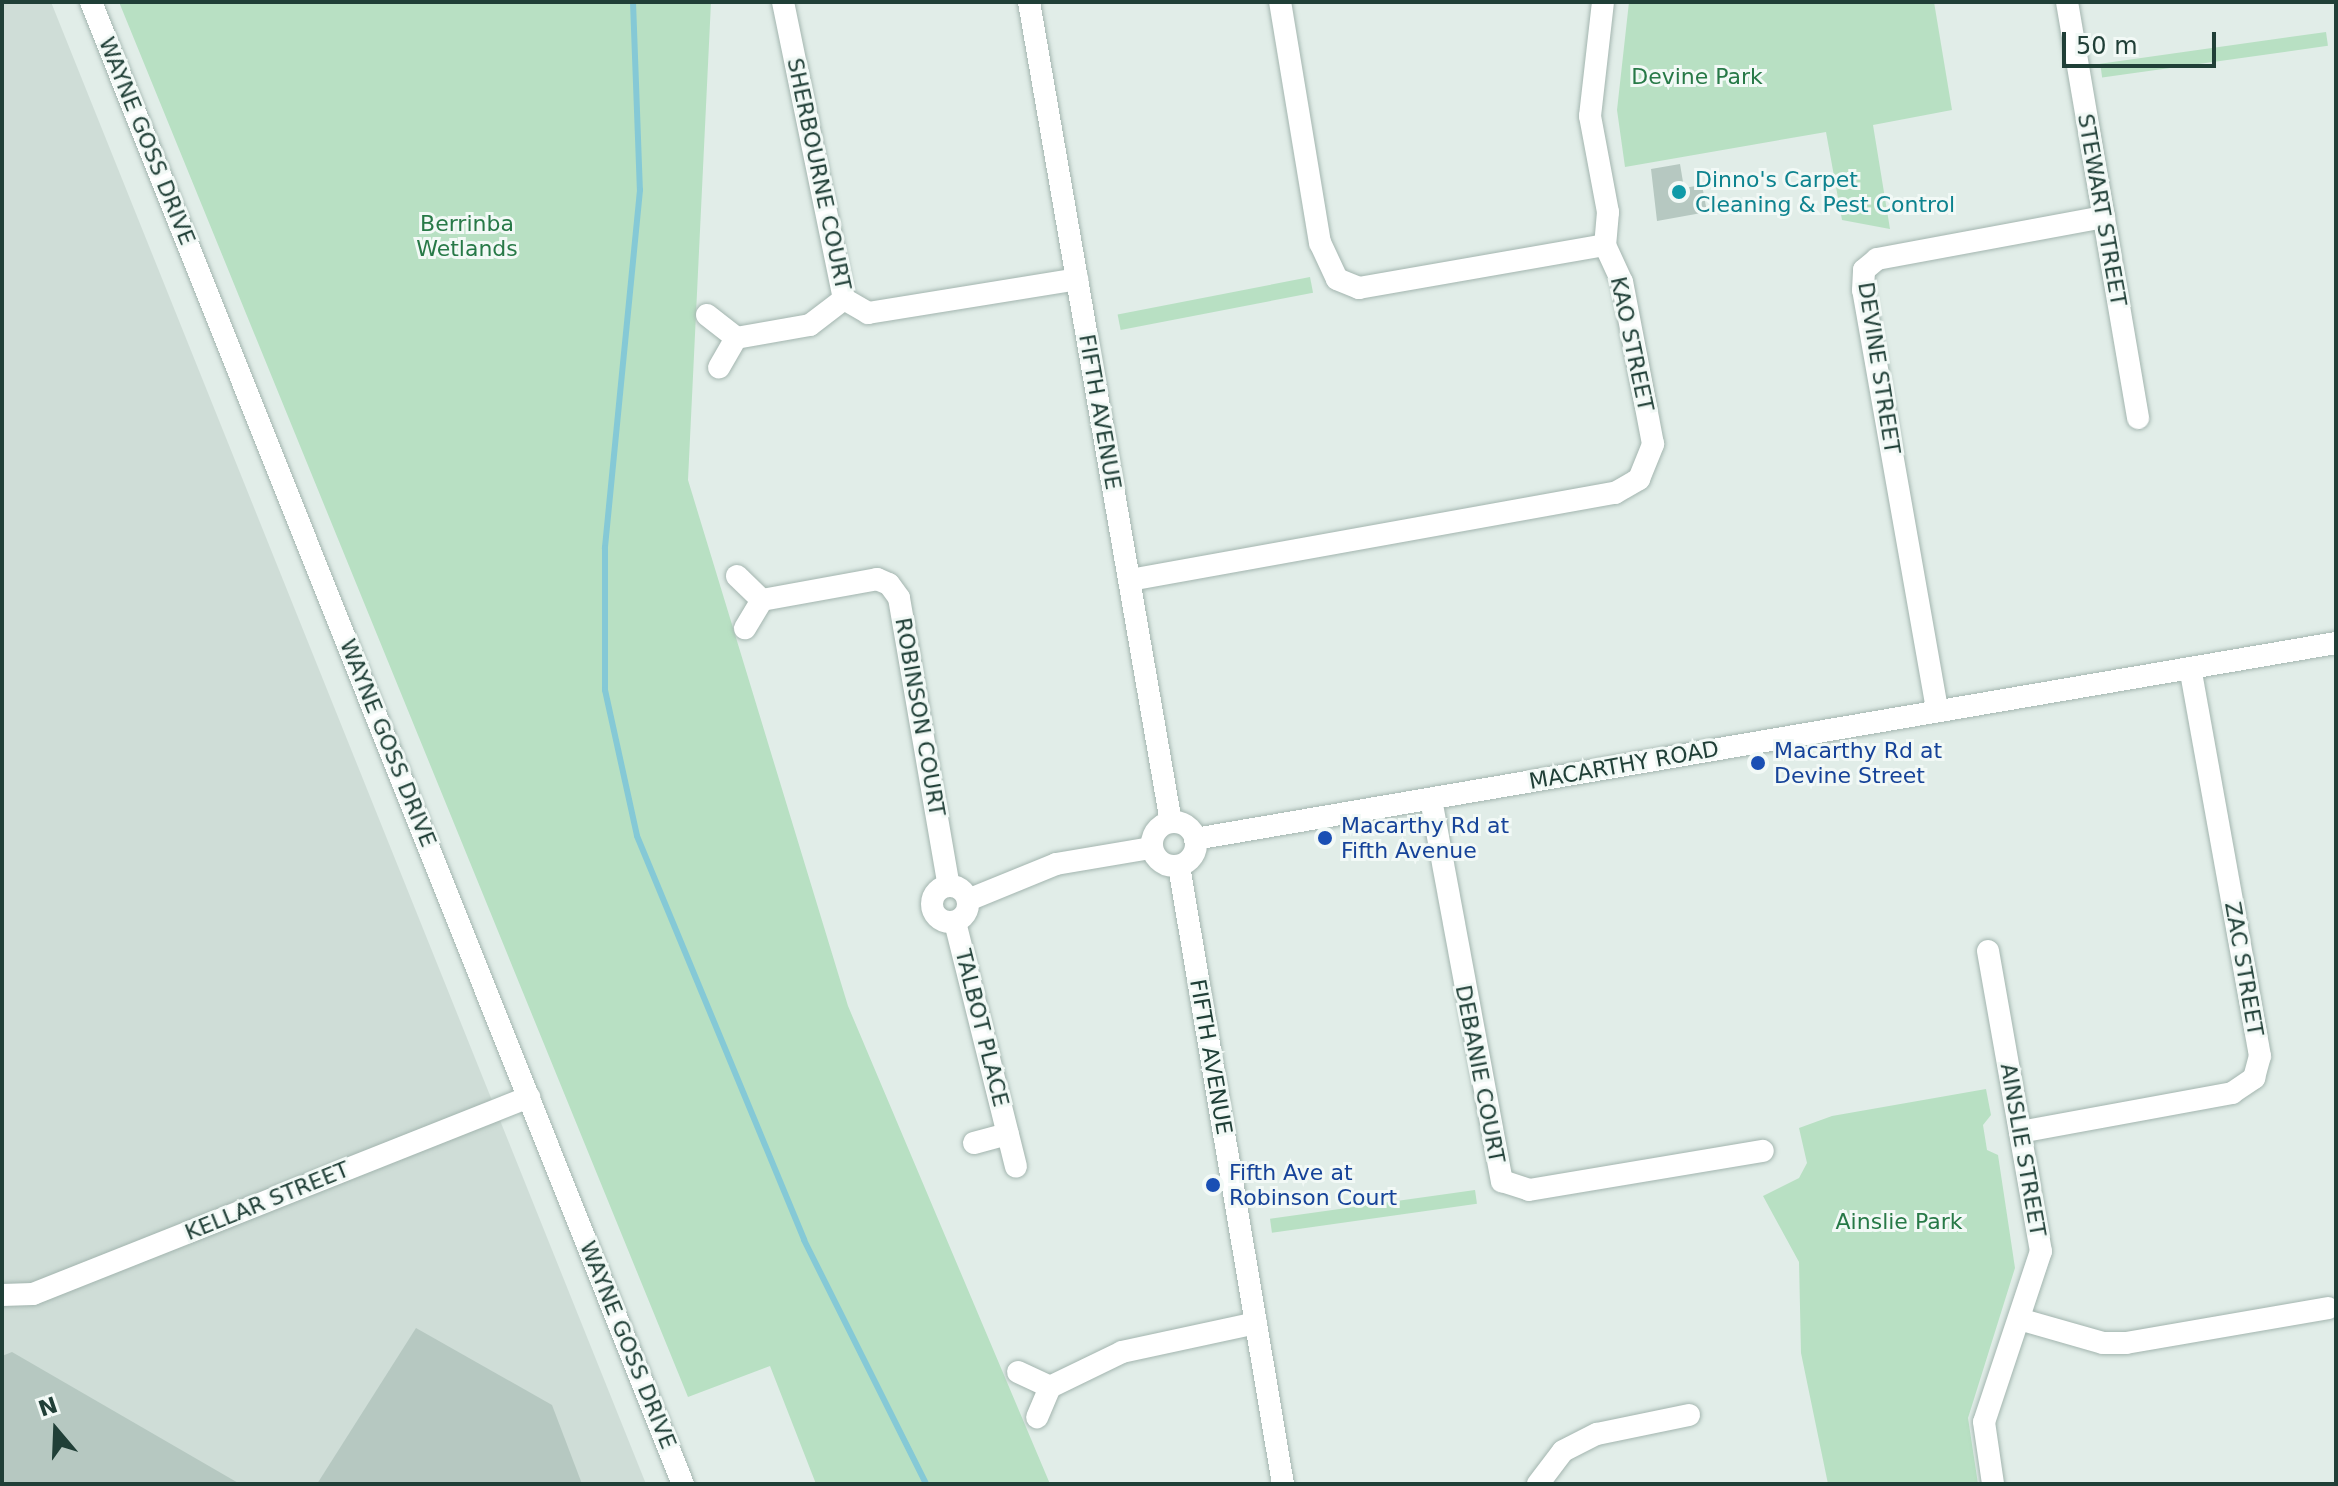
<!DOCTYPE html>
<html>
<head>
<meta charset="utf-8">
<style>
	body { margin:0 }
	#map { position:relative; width:2338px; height:1486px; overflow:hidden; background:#e1ede8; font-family:"DejaVu Sans",sans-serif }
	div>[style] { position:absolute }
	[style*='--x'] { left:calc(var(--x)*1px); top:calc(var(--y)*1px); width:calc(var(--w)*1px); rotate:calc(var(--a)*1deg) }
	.built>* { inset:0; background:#cfddd7 }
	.green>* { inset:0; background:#b8e0c3; transform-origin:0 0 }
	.stream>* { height:6px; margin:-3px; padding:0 3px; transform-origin:3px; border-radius:3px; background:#85c9d6 }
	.building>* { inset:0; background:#b6c8c1 }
	.roads { filter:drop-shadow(0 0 2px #a3b5af) drop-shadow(0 0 2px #a3b5af) }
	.minor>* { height:22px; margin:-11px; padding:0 11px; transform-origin:11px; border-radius:11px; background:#fff }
	.minor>.ring { margin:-11px; padding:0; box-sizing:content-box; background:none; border:22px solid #fff; border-radius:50% }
	.dots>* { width:22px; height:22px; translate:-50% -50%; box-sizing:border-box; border:4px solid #f2f9f6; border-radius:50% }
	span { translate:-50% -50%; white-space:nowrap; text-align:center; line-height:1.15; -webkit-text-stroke:6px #f2f9f6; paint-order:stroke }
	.park-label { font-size:22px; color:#277947 }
	.street-label { font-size:22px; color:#203f37 }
	.culture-label { font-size:22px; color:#0d838f }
	.left { translate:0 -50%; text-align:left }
	.transit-label { font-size:22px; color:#164399 }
	.frame { position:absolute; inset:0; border:4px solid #203f37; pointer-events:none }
	.north { position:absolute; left:16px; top:1390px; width:80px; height:80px; -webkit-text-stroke:6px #f2f9f6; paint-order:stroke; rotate:341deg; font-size:22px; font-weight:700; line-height:32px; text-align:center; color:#203f37 }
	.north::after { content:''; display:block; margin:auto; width:28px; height:36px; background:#203f37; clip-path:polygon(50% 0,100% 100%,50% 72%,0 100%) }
	.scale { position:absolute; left:2062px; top:32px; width:154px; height:36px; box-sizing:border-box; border:4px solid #203f37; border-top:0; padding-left:10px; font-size:24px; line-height:28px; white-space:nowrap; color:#203f37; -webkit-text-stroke:6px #f2f9f6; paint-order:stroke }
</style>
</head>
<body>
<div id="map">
	<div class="built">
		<div style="clip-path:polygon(2px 2px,51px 2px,646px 1484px,2px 1484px)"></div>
	</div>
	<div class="green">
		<div style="clip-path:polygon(119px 2px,711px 2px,688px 480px,848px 1006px,1050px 1484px,816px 1484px,770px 1366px,688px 1397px)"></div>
		<div style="clip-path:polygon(1629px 2px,1934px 2px,1952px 110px,1873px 125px,1890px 229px,1842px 220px,1826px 132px,1625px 167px,1617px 110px)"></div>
		<div style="left:2326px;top:32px;width:14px;height:228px;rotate:82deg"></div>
		<div style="left:1310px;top:277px;width:16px;height:196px;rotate:79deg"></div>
		<div style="clip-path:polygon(1986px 1089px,1991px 1115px,1983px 1125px,1987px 1150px,1998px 1155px,2015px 1268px,1968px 1418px,1978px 1484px,1828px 1484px,1801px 1353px,1799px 1262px,1763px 1196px,1799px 1178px,1807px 1163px,1799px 1128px,1832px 1116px)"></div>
		<div style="left:1475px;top:1190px;width:14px;height:207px;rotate:82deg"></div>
	</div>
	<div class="stream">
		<div style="--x:633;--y:2;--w:188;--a:87.9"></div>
		<div style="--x:640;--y:190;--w:360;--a:95.6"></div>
		<div style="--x:605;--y:548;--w:142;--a:90"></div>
		<div style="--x:605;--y:690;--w:149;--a:77.6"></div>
		<div style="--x:637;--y:836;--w:437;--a:67.5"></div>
		<div style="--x:804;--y:1240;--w:273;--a:63.4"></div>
	</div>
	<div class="building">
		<div style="clip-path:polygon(1680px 164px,1684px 188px,1702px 185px,1707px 212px,1657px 221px,1651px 169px)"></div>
		<div style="clip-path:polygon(416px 1328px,552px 1405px,582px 1484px,317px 1484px)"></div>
		<div style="clip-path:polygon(12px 1352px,240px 1484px,2px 1484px,2px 1356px)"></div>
	</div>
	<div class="roads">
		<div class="minor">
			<div style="--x:91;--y:2;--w:1596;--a:68.23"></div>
			<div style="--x:783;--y:2;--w:303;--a:78.4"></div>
			<div style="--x:844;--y:299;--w:28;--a:30"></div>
			<div style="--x:868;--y:313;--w:212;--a:-9.2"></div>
			<div style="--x:1029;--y:2;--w:832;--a:80.18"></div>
			<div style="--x:1603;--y:2;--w:115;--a:96.5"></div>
			<div style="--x:1590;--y:116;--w:98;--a:79.4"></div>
			<div style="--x:1608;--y:212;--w:33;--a:95"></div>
			<div style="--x:2067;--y:2;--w:422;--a:80.3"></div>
			<div style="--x:707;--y:315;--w:37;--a:38"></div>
			<div style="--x:736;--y:338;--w:34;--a:120"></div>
			<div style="--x:736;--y:338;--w:75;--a:-10"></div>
			<div style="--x:810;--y:325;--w:43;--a:-37.4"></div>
			<div style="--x:737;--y:576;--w:35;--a:44"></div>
			<div style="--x:762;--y:600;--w:33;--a:121"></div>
			<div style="--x:1130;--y:580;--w:493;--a:-10.2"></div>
			<div style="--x:1615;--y:493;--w:28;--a:-30"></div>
			<div style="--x:1639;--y:479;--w:38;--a:-68"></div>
			<div style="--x:1653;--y:444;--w:165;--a:-100.8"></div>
			<div style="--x:1622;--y:282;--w:41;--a:-114.7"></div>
			<div style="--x:1605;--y:245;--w:250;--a:170.1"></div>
			<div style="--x:1359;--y:288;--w:24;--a:-158"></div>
			<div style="--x:1337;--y:279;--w:40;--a:-115"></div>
			<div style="--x:1320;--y:243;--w:244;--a:-99.4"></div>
			<div style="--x:762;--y:600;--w:117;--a:-10.3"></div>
			<div style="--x:877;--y:579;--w:13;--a:23"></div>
			<div style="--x:889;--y:584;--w:17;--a:54"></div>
			<div style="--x:899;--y:598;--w:292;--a:80.2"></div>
			<div style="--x:1937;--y:709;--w:425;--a:-100"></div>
			<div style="--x:1863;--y:290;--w:20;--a:-87"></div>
			<div style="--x:1864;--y:270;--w:17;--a:-40"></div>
			<div style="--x:1877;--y:259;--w:231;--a:-10.5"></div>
			<div style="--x:1431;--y:799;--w:389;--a:79.5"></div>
			<div style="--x:1502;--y:1181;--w:28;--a:18"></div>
			<div style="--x:1529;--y:1190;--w:237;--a:-9.5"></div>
			<div class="ring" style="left:1152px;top:822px;width:22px;height:22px"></div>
			<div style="--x:1195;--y:839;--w:1158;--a:-9.75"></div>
			<div style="--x:1179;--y:866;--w:627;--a:80.45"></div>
			<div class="ring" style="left:932px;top:886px;width:14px;height:14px"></div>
			<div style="--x:968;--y:900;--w:95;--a:-22.2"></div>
			<div style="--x:1056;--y:864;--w:96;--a:-9.6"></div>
			<div style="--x:955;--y:922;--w:252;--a:76"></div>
			<div style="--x:1988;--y:951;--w:305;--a:80"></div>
			<div style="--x:2041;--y:1251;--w:180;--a:108.4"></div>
			<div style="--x:1984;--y:1422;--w:63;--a:81.7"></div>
			<div style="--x:2020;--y:1132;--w:216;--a:-10.4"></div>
			<div style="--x:2232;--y:1093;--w:27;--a:-34"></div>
			<div style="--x:2254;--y:1078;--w:23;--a:-75"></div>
			<div style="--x:2260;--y:1056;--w:394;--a:-100.2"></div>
			<div style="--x:974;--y:1143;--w:35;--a:-15"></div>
			<div style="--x:2;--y:1295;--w:31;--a:-2"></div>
			<div style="--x:33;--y:1294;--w:534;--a:-21.66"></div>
			<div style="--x:2019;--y:1319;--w:87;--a:15.9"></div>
			<div style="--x:2103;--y:1343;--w:23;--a:0"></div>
			<div style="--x:2126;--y:1343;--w:205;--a:-9.8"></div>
			<div style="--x:1018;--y:1372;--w:35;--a:25"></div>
			<div style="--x:1050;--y:1387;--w:33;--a:113"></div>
			<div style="--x:1050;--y:1387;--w:80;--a:-25.9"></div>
			<div style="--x:1122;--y:1352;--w:137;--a:-12.2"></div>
			<div style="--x:1538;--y:1484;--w:41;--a:-52.9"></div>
			<div style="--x:1563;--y:1451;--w:38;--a:-27"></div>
			<div style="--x:1597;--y:1434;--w:94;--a:-11.7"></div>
		</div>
	</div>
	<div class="dots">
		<div style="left:1679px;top:192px;background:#0f9aa8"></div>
		<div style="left:1758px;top:763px;background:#1a4fb4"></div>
		<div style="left:1325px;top:838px;background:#1a4fb4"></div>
		<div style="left:1213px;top:1185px;background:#1a4fb4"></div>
	</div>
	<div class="park-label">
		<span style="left:1697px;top:77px">Devine Park</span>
		<span style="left:467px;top:236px">Berrinba<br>Wetlands</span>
		<span style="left:1899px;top:1222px">Ainslie Park</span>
	</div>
	<div class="street-label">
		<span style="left:147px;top:141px;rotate:68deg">WAYNE GOSS DRIVE</span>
		<span style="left:819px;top:174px;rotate:78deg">SHERBOURNE COURT</span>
		<span style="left:2102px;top:210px;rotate:80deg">STEWART STREET</span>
		<span style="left:1632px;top:344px;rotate:78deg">KAO STREET</span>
		<span style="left:1879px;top:368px;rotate:81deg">DEVINE STREET</span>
		<span style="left:1100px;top:412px;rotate:80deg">FIFTH AVENUE</span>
		<span style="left:920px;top:717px;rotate:80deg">ROBINSON COURT</span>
		<span style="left:388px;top:743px;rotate:68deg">WAYNE GOSS DRIVE</span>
		<span style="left:1624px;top:765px;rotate:-10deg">MACARTHY ROAD</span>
		<span style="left:2244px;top:969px;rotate:80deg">ZAC STREET</span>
		<span style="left:982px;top:1028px;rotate:76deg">TALBOT PLACE</span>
		<span style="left:1211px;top:1057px;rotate:80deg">FIFTH AVENUE</span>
		<span style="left:1480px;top:1074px;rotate:79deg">DEBANIE COURT</span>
		<span style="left:2023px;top:1150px;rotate:80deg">AINSLIE STREET</span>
		<span style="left:267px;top:1201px;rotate:-22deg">KELLAR STREET</span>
		<span style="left:628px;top:1345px;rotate:68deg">WAYNE GOSS DRIVE</span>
	</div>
	<div class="culture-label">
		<span class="left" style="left:1695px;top:192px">Dinno's Carpet<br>Cleaning &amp; Pest Control</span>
	</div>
	<div class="transit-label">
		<span class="left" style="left:1774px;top:763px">Macarthy Rd at<br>Devine Street</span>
		<span class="left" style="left:1341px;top:838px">Macarthy Rd at<br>Fifth Avenue</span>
		<span class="left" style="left:1229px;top:1185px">Fifth Ave at<br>Robinson Court</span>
	</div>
	<div class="frame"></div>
	<div class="north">N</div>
	<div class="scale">50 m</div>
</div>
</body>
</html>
